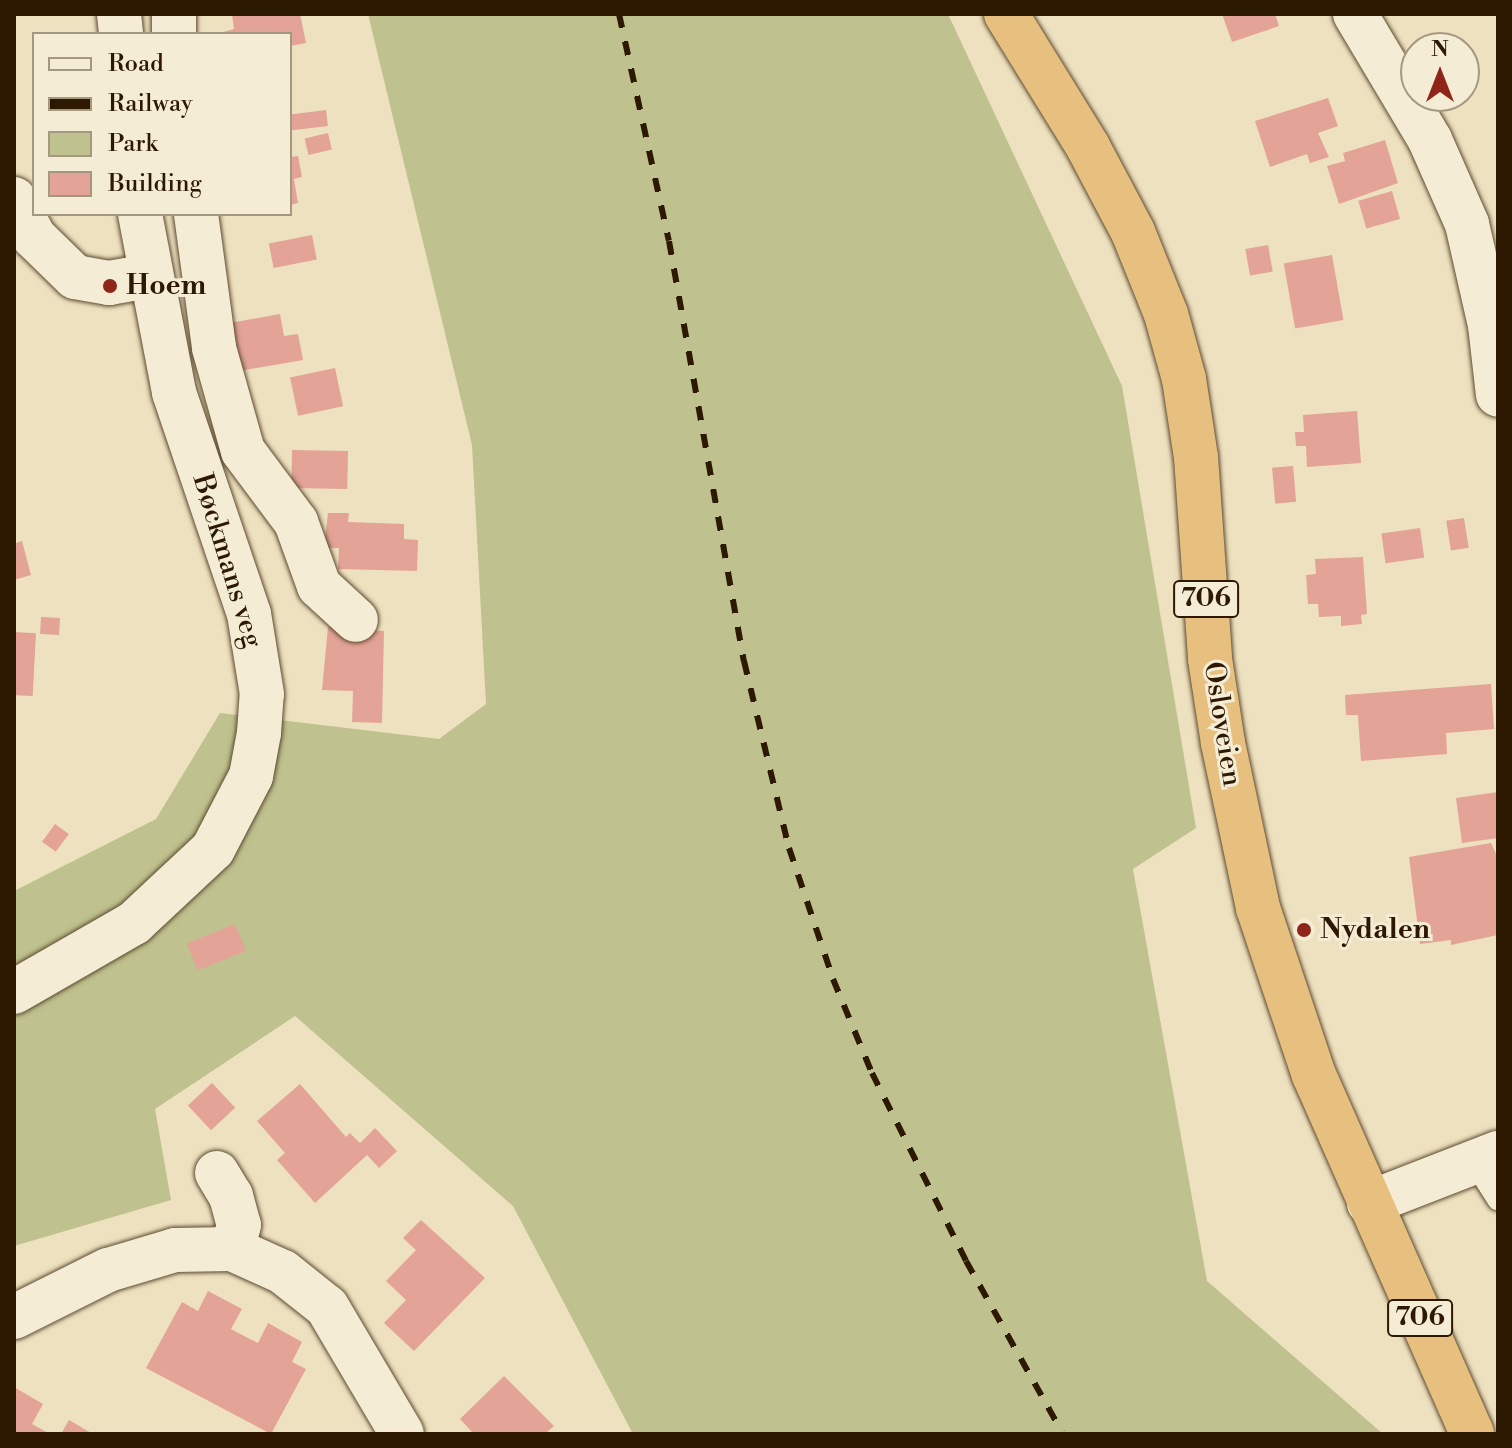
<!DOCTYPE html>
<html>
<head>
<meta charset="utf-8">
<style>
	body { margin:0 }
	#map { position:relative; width:1512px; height:1448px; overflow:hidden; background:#eee1bf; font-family:"Libre Bodoni",serif }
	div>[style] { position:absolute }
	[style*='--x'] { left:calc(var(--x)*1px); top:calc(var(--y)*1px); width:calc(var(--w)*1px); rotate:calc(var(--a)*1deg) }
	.green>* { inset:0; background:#bfc18e }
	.building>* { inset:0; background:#e3a396; transform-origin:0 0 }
	.roads { filter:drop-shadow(0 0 2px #5d4b30) drop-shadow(0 0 2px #5d4b30) }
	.lane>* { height:22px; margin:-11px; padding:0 11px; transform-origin:11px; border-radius:11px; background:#f4ecd5 }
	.street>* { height:44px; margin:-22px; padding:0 22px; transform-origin:22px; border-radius:22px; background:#f4ecd5 }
	.secondary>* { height:44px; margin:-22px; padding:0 22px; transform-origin:22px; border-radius:22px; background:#f4ecd5 }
	.highway>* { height:44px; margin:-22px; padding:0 22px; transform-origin:22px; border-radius:22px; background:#e7c080 }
	.rail>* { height:6px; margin-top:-3px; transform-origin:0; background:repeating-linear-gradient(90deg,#2d1901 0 14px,transparent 0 28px) }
	.dots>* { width:22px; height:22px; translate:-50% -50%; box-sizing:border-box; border:4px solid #f4ecd5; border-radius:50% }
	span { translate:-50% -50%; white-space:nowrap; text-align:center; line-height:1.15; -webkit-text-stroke:6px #f4ecd5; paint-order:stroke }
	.shield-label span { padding:2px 6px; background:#f4ecd5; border:2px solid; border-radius:6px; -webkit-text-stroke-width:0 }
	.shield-label { font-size:26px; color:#2d1901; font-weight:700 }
	.poi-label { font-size:28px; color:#2d1901; font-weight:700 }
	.left { translate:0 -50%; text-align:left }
	.street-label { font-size:28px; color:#2d1901 }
	.frame { position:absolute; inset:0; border:16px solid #2d1901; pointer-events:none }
	.legend { position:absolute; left:32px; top:32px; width:260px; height:184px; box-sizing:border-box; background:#f4ecd5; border:2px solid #a49880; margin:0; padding:10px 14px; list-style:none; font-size:24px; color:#2d1901 }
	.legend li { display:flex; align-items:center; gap:16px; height:40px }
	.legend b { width:40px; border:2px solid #a49880 }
	.north { position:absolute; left:1400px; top:32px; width:80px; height:80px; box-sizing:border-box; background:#f4ecd5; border:2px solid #a49880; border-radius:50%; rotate:0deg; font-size:22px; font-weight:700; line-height:32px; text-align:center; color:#2d1901 }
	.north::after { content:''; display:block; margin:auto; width:28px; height:36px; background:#8f2418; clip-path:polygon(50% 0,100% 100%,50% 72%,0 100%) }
</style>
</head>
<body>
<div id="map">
	<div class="green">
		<div style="clip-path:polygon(368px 14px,948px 14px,1122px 386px,1196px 828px,1133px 869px,1207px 1281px,1383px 1434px,633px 1434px,513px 1206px,295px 1016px,155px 1109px,171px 1200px,14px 1246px,14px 891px,156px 819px,220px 713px,439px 739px,486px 704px,472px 445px)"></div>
	</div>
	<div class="building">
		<div style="clip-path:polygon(232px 14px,300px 14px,306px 43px,290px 46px,290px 34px,216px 34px,234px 29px)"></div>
		<div style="clip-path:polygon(1222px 14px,1275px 14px,1279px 26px,1232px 42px)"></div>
		<div style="clip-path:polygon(1328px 98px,1338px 126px,1318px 133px,1329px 157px,1310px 163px,1307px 154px,1270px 167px,1255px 121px)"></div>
		<div style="left:326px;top:110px;width:16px;height:36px;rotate:83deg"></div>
		<div style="left:328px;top:133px;width:17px;height:24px;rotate:77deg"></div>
		<div style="clip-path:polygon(1385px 140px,1398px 183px,1339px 204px,1327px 166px,1345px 161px,1343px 153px)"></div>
		<div style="clip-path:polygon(298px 156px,302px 177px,294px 179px,298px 203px,290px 205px,290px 157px)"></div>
		<div style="left:1392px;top:191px;width:29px;height:35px;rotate:74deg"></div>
		<div style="left:312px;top:235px;width:25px;height:44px;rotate:79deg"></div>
		<div style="left:1268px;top:245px;width:27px;height:23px;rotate:80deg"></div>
		<div style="left:1332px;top:255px;width:66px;height:49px;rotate:80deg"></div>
		<div style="clip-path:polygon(280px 314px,284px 336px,298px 334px,303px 360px,239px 371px,230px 323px)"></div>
		<div style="left:335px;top:368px;width:39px;height:46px;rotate:78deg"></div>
		<div style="clip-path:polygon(1357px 411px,1361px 463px,1307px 467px,1306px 446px,1296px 446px,1295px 432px,1304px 432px,1303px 415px)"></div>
		<div style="left:292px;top:450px;width:56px;height:38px;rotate:1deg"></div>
		<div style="left:1293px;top:466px;width:36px;height:21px;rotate:85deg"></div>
		<div style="clip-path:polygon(328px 513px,349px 513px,348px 522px,404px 524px,404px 539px,418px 540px,417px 571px,338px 569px,339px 548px,324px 548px)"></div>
		<div style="left:1464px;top:518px;width:30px;height:18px;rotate:81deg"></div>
		<div style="left:1420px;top:528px;width:30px;height:39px;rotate:82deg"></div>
		<div style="clip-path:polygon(22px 541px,31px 575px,14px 580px,14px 544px)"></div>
		<div style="clip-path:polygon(1363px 557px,1367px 614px,1361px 615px,1362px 624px,1341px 626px,1341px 616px,1319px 617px,1318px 604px,1308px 604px,1306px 575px,1316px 574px,1315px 559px)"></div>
		<div style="left:41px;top:617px;width:19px;height:17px;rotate:3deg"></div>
		<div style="clip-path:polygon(328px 627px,384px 631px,382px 723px,352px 722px,353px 691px,322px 690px)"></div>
		<div style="left:14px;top:632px;width:22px;height:63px;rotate:3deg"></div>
		<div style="clip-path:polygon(1491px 684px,1494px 729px,1446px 733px,1447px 754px,1361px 761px,1358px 715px,1346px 715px,1345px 695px)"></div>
		<div style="clip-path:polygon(1498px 792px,1498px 838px,1462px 843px,1456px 798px)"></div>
		<div style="left:55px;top:824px;width:17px;height:22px;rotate:36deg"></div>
		<div style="clip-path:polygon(1491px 843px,1498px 858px,1498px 935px,1451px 945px,1451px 940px,1420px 944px,1409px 857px)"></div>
		<div style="left:235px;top:924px;width:29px;height:52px;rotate:68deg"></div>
		<div style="left:212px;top:1083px;width:34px;height:33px;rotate:47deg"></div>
		<div style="clip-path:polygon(300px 1084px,346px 1137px,350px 1133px,360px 1143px,375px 1128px,397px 1151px,379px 1168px,367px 1155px,315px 1203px,277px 1160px,285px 1153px,257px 1121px)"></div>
		<div style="clip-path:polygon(421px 1220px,485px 1278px,414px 1351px,384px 1323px,406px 1300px,386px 1281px,416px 1250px,403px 1238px)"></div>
		<div style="clip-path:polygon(208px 1291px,242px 1309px,231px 1329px,244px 1336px,258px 1343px,268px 1323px,302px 1342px,292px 1362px,306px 1369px,271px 1434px,146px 1368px,182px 1302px,198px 1311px)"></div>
		<div style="clip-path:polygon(504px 1376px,554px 1426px,545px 1434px,474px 1434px,460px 1419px)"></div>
		<div style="clip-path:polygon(14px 1387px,43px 1404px,32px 1424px,50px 1434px,14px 1434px)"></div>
		<div style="clip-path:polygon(69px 1420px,86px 1430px,93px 1434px,61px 1434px)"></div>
	</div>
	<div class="roads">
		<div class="lane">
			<div style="--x:1475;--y:1163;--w:43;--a:57.4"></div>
		</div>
		<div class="street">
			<div style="--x:174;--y:14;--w:20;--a:90"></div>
			<div style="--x:1355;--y:14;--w:147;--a:59.2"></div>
			<div style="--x:1430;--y:140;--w:92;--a:66.2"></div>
			<div style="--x:1467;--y:224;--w:104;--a:77.2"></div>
			<div style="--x:1490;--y:325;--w:70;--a:83.5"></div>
			<div style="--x:14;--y:199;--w:43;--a:62.2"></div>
			<div style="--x:34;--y:237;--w:57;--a:44.3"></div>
			<div style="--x:75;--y:277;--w:35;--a:10"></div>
			<div style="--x:109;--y:283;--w:41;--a:-9.9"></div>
			<div style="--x:196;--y:214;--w:135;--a:82.3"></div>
			<div style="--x:214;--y:348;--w:107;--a:74.3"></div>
			<div style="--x:243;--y:451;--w:89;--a:53.3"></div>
			<div style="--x:296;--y:522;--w:68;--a:70.2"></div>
			<div style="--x:319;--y:586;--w:50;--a:42.6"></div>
			<div style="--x:217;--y:1173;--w:27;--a:59"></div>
			<div style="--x:231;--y:1196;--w:30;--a:75"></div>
			<div style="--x:239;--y:1225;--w:25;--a:106"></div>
			<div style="--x:1369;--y:1203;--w:138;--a:-21.2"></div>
			<div style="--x:14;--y:1317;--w:105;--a:-26.6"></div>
			<div style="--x:108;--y:1270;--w:70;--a:-16.6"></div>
			<div style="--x:175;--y:1250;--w:57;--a:-1"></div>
			<div style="--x:232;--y:1249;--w:56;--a:24.3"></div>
			<div style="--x:283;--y:1272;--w:56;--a:38.5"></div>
			<div style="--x:327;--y:1307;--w:147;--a:59.4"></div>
		</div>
		<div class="secondary">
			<div style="--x:119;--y:14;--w:20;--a:84"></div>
			<div style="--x:14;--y:992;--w:138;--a:-29.9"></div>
			<div style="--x:134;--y:923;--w:108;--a:-43.1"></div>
			<div style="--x:213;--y:849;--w:82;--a:-62.5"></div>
			<div style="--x:251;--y:776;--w:44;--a:-79.5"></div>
			<div style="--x:259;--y:733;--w:39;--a:-86"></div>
			<div style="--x:262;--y:694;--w:81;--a:-99.2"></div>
			<div style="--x:249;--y:614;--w:234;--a:-108.7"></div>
			<div style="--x:174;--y:392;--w:181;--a:-100.8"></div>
		</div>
		<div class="highway">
			<div style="--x:1006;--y:14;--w:156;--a:58.3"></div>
			<div style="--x:1088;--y:147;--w:96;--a:62.1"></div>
			<div style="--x:1133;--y:232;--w:88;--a:68.1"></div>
			<div style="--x:1166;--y:314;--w:67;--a:74.5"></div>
			<div style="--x:1184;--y:379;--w:79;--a:81.3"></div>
			<div style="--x:1196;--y:457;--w:202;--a:86"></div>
			<div style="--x:1210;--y:659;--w:85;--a:81.2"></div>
			<div style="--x:1223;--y:743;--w:169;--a:78"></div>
			<div style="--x:1258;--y:908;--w:176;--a:71.5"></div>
			<div style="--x:1314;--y:1075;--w:392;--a:66.2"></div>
		</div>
	</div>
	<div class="rail">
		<div style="--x:619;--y:14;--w:232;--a:77.6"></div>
		<div style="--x:669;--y:241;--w:427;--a:79.9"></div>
		<div style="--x:744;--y:661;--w:192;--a:76.5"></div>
		<div style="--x:789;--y:848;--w:138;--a:71.4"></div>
		<div style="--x:833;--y:979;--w:102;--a:67.5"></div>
		<div style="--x:872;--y:1073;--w:210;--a:63.4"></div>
		<div style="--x:966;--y:1261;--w:196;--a:60.7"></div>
	</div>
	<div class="dots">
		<div style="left:110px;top:286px;background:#8f2418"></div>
		<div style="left:1304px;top:930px;background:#8f2418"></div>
	</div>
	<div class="shield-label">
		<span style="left:1206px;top:599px">706</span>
		<span style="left:1420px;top:1318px">706</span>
	</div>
	<div class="poi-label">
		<span class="left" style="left:126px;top:286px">Hoem</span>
		<span class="left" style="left:1320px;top:930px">Nydalen</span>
	</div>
	<div class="street-label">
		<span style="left:227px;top:561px;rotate:73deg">Bøckmans veg</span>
		<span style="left:1222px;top:724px;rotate:81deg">Osloveien</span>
	</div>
	<div class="frame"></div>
	<ul class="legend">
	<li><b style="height:10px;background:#f4ecd5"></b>Road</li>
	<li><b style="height:10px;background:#2d1901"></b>Railway</li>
	<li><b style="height:22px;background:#bfc18e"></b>Park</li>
	<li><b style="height:22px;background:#e3a396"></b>Building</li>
	</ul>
	<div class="north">N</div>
</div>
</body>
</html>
